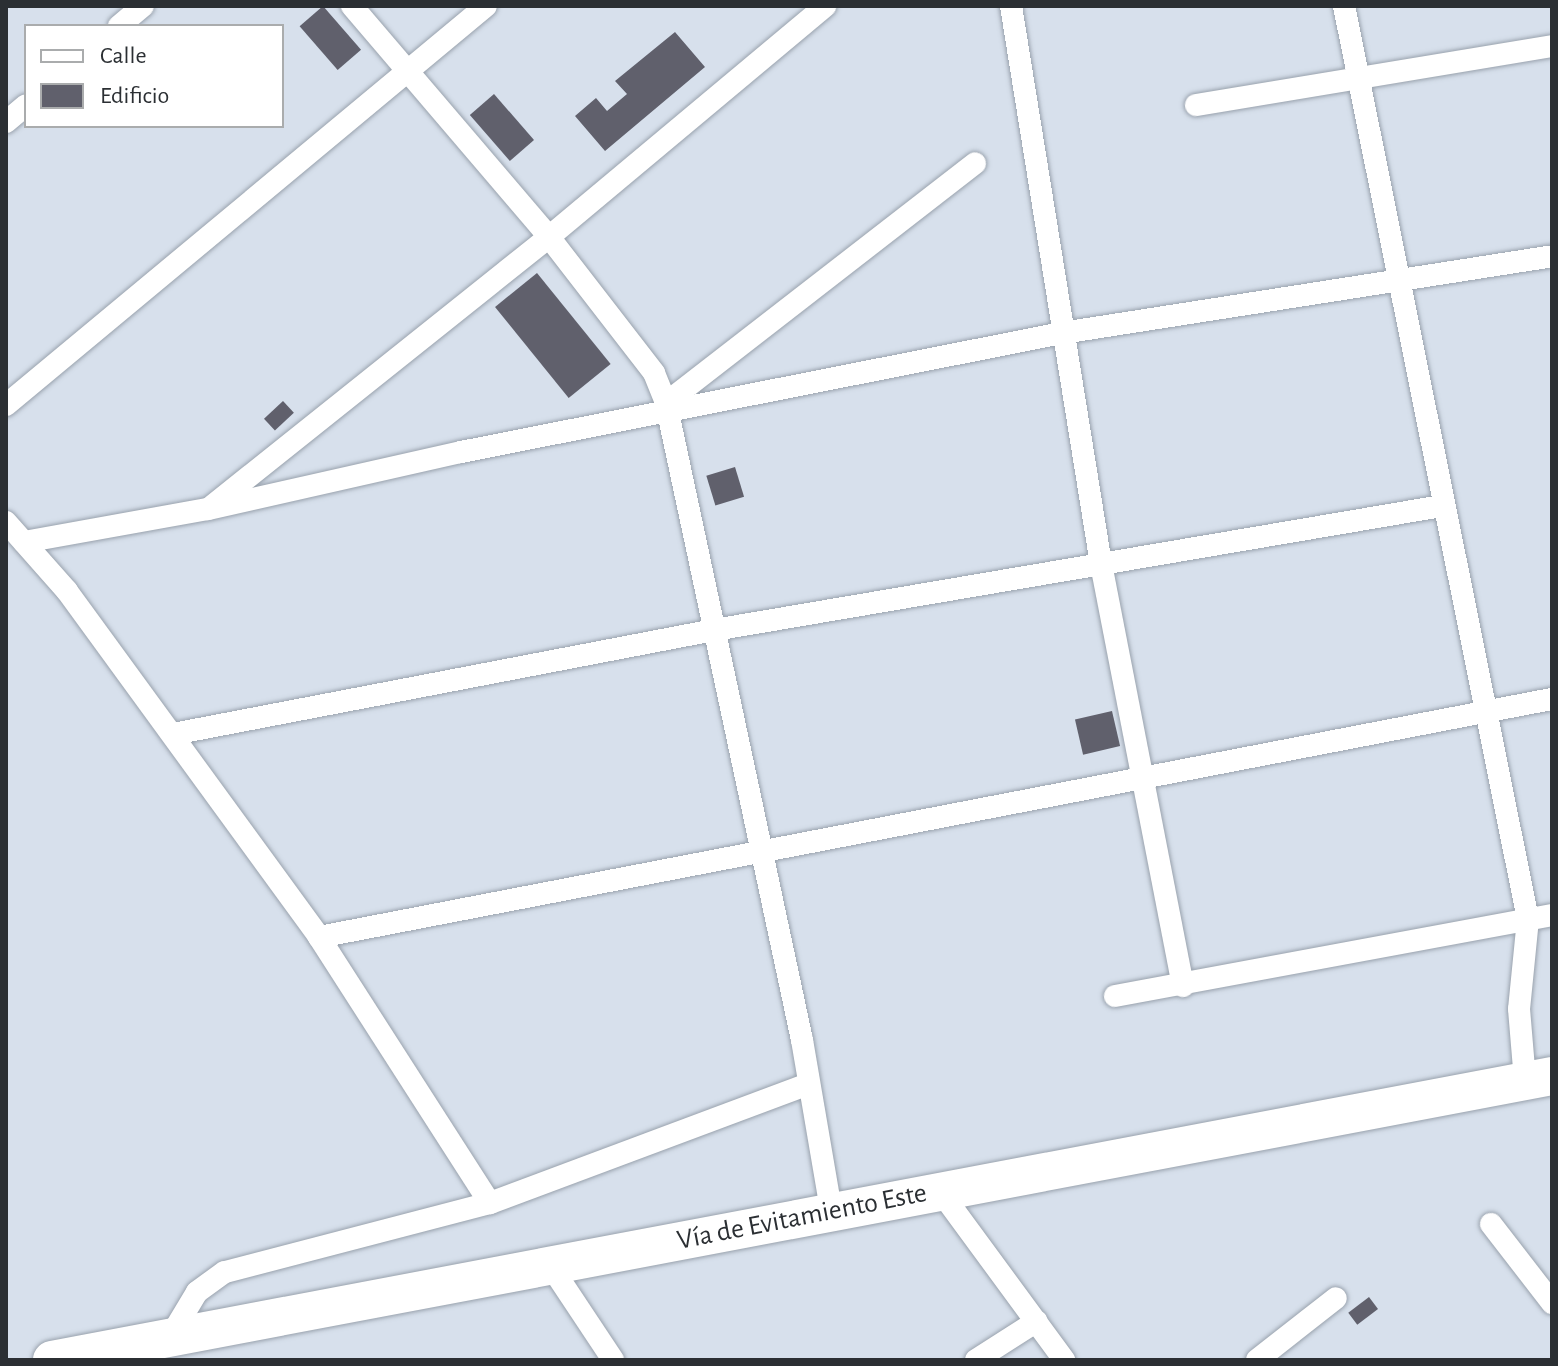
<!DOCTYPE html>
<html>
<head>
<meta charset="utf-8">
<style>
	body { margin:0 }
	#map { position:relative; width:1558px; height:1366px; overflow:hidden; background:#d7e0ec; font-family:"Alegreya Sans",sans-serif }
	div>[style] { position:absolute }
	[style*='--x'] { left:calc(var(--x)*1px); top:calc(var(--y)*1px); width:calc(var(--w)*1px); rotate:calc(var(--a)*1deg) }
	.building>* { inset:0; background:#60606c; transform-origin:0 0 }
	.roads { filter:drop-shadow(0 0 2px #99a2ad) drop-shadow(0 0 2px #99a2ad) }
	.minor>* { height:22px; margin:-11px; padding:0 11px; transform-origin:11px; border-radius:11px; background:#fff }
	.trunk>* { height:38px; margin:-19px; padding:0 19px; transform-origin:19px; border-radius:19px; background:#fff }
	span { translate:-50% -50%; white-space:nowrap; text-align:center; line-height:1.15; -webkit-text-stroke:8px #fff; paint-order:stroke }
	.street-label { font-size:28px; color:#2b2f33 }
	.frame { position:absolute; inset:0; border:8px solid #2b2f33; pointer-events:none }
	.legend { position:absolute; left:24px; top:24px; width:260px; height:104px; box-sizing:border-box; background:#fff; border:2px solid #aaacad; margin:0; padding:10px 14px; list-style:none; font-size:24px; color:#2b2f33 }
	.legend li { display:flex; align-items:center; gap:16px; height:40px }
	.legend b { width:40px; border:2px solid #aaacad }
</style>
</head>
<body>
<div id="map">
	<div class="building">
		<div style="left:323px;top:6px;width:58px;height:31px;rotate:49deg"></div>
		<div style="clip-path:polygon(675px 32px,705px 67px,605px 151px,575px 116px,596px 98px,607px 111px,627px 94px,615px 81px)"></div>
		<div style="left:494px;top:94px;width:61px;height:32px;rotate:49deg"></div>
		<div style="left:537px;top:273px;width:117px;height:54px;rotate:51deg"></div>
		<div style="left:283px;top:401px;width:16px;height:26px;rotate:47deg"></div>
		<div style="left:735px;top:467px;width:31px;height:30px;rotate:73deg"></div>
		<div style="left:1112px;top:711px;width:36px;height:38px;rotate:77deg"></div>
		<div style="left:1369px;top:1297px;width:15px;height:26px;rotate:53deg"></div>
	</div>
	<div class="roads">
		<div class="minor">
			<div style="--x:352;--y:6;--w:304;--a:49.5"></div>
			<div style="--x:549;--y:237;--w:172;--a:52.3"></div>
			<div style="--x:654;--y:373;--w:32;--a:68"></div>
			<div style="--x:666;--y:403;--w:651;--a:77.95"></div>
			<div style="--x:802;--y:1040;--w:171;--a:80.3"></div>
			<div style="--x:1011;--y:6;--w:565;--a:80.84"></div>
			<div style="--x:1101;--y:564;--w:430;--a:79"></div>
			<div style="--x:1344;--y:6;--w:931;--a:78.61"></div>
			<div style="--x:1528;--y:919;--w:90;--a:95.7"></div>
			<div style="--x:1519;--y:1009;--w:72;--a:85.2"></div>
			<div style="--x:119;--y:26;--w:31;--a:-40"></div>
			<div style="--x:1196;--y:105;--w:361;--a:-9.4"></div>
			<div style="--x:6;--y:122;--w:26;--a:-40"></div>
			<div style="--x:666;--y:403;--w:391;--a:-37.8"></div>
			<div style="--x:6;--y:405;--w:624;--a:-39.74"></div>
			<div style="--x:212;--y:506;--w:431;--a:-38.6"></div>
			<div style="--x:549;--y:237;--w:360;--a:-39.9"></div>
			<div style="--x:6;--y:522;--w:92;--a:48.5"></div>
			<div style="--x:67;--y:591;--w:428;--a:53.9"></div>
			<div style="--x:319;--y:937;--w:316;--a:57.3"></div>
			<div style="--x:24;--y:542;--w:187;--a:-10.2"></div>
			<div style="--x:208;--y:509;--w:259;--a:-12.7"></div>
			<div style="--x:461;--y:452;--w:613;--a:-11.2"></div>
			<div style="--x:1062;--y:333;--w:496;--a:-8.9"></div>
			<div style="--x:173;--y:734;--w:551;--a:-10.88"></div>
			<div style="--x:714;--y:630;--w:738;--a:-9.67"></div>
			<div style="--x:319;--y:937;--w:1256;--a:-10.93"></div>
			<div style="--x:1115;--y:996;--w:444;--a:-10.5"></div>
			<div style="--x:940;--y:1191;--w:210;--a:53.7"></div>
			<div style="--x:1491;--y:1224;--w:100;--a:52.3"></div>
			<div style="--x:550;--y:1265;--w:114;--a:56.4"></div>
			<div style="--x:170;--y:1337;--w:52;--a:-59"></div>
			<div style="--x:197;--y:1292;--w:34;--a:-36"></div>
			<div style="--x:225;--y:1272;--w:274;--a:-14.6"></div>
			<div style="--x:490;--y:1203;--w:340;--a:-20.5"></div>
			<div style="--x:976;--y:1360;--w:72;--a:-32.6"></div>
			<div style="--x:1257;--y:1360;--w:100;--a:-38.1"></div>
		</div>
		<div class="trunk">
			<div style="--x:52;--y:1360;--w:1527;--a:-10.72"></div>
		</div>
	</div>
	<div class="street-label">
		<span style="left:802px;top:1217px;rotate:-11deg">Vía de Evitamiento Este</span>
	</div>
	<div class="frame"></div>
	<ul class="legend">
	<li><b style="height:10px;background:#fff"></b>Calle</li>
	<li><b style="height:22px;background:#60606c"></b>Edificio</li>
	</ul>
</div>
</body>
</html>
